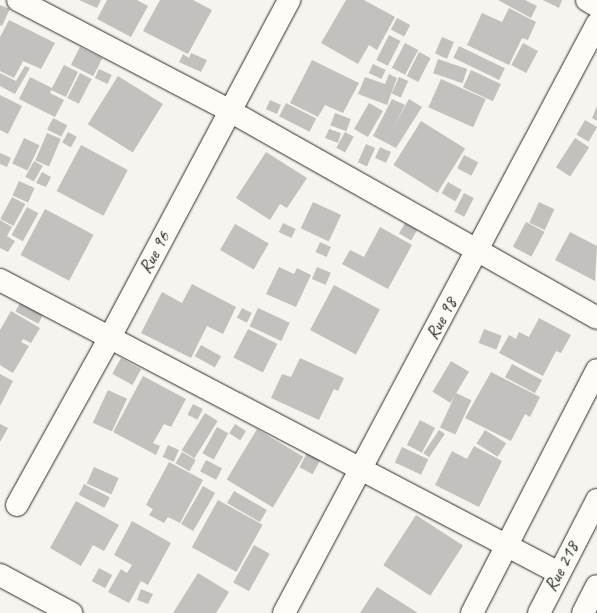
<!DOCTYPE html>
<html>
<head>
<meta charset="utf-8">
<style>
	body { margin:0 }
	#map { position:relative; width:597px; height:613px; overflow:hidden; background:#f5f4ef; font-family:Caveat,sans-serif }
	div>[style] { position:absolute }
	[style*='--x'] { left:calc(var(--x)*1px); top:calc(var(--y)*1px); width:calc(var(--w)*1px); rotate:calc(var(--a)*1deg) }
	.building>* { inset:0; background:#c2c1be; transform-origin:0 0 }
	.roads { filter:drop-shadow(0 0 1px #2b2b2b) drop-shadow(0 0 1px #2b2b2b) }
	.minor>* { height:22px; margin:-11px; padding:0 11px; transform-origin:11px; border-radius:11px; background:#fdfcf7 }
	.trunk>* { height:22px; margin:-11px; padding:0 11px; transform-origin:11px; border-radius:11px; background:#fdfcf7 }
	span { translate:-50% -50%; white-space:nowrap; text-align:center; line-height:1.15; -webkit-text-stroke:3.5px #fdfcf7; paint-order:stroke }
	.street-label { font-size:19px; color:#2b2b2b }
</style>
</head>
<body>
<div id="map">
	<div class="building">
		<div style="clip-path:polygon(79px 0,101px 0,97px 8px)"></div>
		<div style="clip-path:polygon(107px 0,137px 0,148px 6px,131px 37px,97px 19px)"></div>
		<div style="clip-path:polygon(160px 0,193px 0,212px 10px,188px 54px,143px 31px)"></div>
		<div style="clip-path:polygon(346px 0,364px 0,395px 17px,377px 50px,369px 45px,358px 64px,321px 43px)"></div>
		<div style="clip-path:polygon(498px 0,525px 0,537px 6px,531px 18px)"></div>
		<div style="clip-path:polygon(543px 0,562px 0,559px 8px)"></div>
		<div style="clip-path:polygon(0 5px,10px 9px,2px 26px,0 25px)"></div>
		<div style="clip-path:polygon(509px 8px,536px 22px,528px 40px,522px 38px,509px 65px,467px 45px,482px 13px,502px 22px)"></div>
		<div style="left:397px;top:18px;width:15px;height:13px;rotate:28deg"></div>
		<div style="clip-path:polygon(9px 20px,55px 43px,41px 69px,23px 61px,14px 78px,0 71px,0 37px)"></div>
		<div style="left:389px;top:35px;width:13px;height:28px;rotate:27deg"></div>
		<div style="left:442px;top:37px;width:13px;height:18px;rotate:23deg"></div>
		<div style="left:405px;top:43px;width:15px;height:28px;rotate:28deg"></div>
		<div style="left:523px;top:43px;width:17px;height:25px;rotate:28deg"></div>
		<div style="left:459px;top:46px;width:51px;height:13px;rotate:26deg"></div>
		<div style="left:80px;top:47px;width:25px;height:20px;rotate:27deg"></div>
		<div style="left:419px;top:52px;width:13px;height:27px;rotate:27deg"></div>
		<div style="clip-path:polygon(191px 53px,207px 60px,201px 72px,179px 62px,183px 54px,189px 58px)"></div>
		<div style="left:438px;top:59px;width:31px;height:15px;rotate:19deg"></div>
		<div style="clip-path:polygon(312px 60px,359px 83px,343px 113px,325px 105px,318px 117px,290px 103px)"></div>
		<div style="left:373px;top:64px;width:14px;height:10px;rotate:25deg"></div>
		<div style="clip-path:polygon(64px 65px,78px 72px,66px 97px,51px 90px,50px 93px,64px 100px,55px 117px,19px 99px,30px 77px,52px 88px)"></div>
		<div style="clip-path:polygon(25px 66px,30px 68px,15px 94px,0 86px,0 73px,16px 81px)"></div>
		<div style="left:99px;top:69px;width:14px;height:10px;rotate:25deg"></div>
		<div style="left:471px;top:70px;width:33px;height:19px;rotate:25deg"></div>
		<div style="left:80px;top:73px;width:13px;height:28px;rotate:27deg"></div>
		<div style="clip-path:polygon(389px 74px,397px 78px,387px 105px,358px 94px,365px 77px,385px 84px)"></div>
		<div style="left:118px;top:76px;width:53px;height:57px;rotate:32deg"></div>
		<div style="left:399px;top:77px;width:10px;height:18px;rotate:24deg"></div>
		<div style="left:441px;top:79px;width:49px;height:31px;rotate:24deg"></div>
		<div style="clip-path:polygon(0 95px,22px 106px,8px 134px,0 130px)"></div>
		<div style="clip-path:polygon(392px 99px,405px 105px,392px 130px,409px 99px,422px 107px,396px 148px,373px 136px)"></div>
		<div style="left:270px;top:100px;width:12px;height:10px;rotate:24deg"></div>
		<div style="left:286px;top:103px;width:34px;height:15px;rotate:27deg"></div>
		<div style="left:369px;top:103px;width:16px;height:30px;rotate:30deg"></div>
		<div style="clip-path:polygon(597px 106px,597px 121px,592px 118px)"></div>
		<div style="left:335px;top:113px;width:17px;height:13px;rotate:21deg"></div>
		<div style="left:53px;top:118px;width:16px;height:13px;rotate:27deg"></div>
		<div style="left:585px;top:120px;width:14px;height:17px;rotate:30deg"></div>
		<div style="left:421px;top:121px;width:52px;height:52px;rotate:32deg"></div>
		<div style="clip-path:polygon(329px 129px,341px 133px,338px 143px,325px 138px)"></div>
		<div style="left:68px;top:132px;width:10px;height:12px;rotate:29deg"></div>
		<div style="left:345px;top:132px;width:10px;height:18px;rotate:29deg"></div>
		<div style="left:47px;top:133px;width:15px;height:30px;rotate:23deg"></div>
		<div style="left:24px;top:138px;width:17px;height:28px;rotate:25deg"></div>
		<div style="left:575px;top:138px;width:17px;height:35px;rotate:33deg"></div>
		<div style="left:366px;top:144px;width:10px;height:20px;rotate:24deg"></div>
		<div style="left:81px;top:145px;width:53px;height:52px;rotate:28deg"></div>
		<div style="left:380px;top:147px;width:12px;height:12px;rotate:24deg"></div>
		<div style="clip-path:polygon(266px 152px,307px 178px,287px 208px,280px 204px,270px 220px,236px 198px)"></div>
		<div style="clip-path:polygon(0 153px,11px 158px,7px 167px,0 164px)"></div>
		<div style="left:464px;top:155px;width:16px;height:15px;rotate:27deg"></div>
		<div style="left:34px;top:161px;width:10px;height:18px;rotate:29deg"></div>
		<div style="clip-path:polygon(42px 172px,51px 177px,46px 187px,36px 183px)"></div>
		<div style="left:19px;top:181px;width:17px;height:16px;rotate:24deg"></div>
		<div style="left:448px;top:182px;width:16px;height:13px;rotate:30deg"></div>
		<div style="left:464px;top:193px;width:11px;height:21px;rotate:27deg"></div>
		<div style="left:12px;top:197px;width:15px;height:25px;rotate:28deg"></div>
		<div style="left:313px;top:202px;width:31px;height:29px;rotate:25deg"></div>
		<div style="left:539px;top:202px;width:17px;height:23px;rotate:25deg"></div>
		<div style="left:27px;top:207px;width:13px;height:32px;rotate:29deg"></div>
		<div style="left:45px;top:209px;width:55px;height:52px;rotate:28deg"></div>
		<div style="clip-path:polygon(0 220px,12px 227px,7px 236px,15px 241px,8px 252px,0 248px)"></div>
		<div style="left:526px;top:222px;width:21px;height:28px;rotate:28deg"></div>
		<div style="left:283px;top:223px;width:14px;height:10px;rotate:25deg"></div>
		<div style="left:405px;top:223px;width:14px;height:12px;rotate:30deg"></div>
		<div style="left:235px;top:224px;width:39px;height:30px;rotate:30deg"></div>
		<div style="clip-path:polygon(380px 227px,412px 245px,388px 289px,342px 264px,350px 250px,364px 257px)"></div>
		<div style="clip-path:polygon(570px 232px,597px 246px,595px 281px,555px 260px)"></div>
		<div style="left:320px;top:242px;width:12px;height:11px;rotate:24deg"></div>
		<div style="clip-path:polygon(279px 267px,294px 274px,297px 268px,311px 275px,296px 307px,266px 294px)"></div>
		<div style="left:317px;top:267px;width:15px;height:13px;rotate:23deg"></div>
		<div style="clip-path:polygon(192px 284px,236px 307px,223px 334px,207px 326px,191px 358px,141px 333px,162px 292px,182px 303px)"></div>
		<div style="left:334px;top:285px;width:52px;height:51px;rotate:28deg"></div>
		<div style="left:21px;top:301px;width:26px;height:12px;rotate:28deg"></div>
		<div style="left:242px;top:308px;width:11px;height:11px;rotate:27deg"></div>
		<div style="left:258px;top:308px;width:35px;height:20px;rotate:25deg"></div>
		<div style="clip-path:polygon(11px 311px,40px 328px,31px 343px,23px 339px,21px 342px,29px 346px,13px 373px,0 365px,0 330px)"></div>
		<div style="clip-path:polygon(539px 318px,571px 335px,561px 353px,556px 351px,543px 376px,499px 353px,509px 335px,516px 339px,519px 332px,529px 337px)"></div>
		<div style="left:248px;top:329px;width:33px;height:32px;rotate:27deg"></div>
		<div style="left:484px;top:329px;width:19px;height:15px;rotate:21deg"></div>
		<div style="left:201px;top:345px;width:23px;height:13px;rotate:29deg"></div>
		<div style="left:121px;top:358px;width:23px;height:18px;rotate:29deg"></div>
		<div style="clip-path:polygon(300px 358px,344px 378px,338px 391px,334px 389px,319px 420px,271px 398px,282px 374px,291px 377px)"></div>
		<div style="left:451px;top:361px;width:21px;height:36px;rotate:31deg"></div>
		<div style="left:512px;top:364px;width:34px;height:15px;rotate:28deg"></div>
		<div style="clip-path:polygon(491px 372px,540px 397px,530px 417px,525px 414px,511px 441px,465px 418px)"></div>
		<div style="clip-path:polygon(0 374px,13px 381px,0 406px)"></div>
		<div style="clip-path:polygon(143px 376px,186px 399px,171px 427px,164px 424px,153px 443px,160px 446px,156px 455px,113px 432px)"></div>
		<div style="left:108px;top:390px;width:21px;height:36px;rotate:25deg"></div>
		<div style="left:456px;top:393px;width:17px;height:38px;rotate:25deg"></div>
		<div style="left:193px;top:404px;width:11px;height:12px;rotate:27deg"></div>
		<div style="left:205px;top:413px;width:15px;height:44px;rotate:32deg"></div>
		<div style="left:420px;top:420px;width:17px;height:28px;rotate:28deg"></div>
		<div style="clip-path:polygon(0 424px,8px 428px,0 442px)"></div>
		<div style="left:235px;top:424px;width:13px;height:11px;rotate:32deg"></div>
		<div style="left:217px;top:427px;width:13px;height:30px;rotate:29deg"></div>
		<div style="left:257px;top:429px;width:54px;height:59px;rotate:31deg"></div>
		<div style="left:439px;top:430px;width:7px;height:28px;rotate:34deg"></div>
		<div style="left:485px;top:430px;width:25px;height:16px;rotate:32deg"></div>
		<div style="left:168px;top:445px;width:12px;height:13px;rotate:24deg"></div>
		<div style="clip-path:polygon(474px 446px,502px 461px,479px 507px,435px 485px,452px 451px,467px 459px)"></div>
		<div style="left:402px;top:447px;width:29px;height:17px;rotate:25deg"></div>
		<div style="left:182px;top:452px;width:16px;height:13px;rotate:30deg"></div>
		<div style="left:307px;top:453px;width:15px;height:16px;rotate:28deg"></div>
		<div style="left:206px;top:460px;width:18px;height:13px;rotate:27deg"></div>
		<div style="clip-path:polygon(169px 462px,203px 480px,180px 523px,168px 517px,164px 523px,149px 515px,153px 509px,146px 505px)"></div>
		<div style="left:94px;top:467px;width:27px;height:18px;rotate:24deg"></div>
		<div style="left:84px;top:484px;width:29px;height:12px;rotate:27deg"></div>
		<div style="left:203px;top:486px;width:14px;height:44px;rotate:30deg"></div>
		<div style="left:234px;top:491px;width:38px;height:14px;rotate:30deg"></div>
		<div style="left:218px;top:500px;width:51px;height:54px;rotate:29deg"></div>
		<div style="clip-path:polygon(76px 501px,119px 525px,104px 551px,93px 545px,81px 566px,50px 548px)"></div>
		<div style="left:416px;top:515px;width:56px;height:60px;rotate:33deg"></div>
		<div style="clip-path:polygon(132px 521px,171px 543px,148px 585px,141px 581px,129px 603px,108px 592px,121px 569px,127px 573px,132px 565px,114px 555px)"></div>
		<div style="left:254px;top:545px;width:18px;height:43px;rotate:29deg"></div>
		<div style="left:99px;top:568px;width:15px;height:15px;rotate:28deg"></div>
		<div style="clip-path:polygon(198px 573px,229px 592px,216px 613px,173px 613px)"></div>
		<div style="clip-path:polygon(377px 587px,418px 613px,360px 613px)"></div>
		<div style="clip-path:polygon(141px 589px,153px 594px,148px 604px,137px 600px)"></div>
	</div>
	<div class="roads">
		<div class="minor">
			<div style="--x:18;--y:0;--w:239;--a:27.6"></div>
			<div style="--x:230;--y:111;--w:421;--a:29.4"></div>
			<div style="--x:587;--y:0;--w:12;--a:31"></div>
			<div style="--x:0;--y:280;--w:631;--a:27.66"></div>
			<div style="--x:17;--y:505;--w:192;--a:-61"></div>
			<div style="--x:110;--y:337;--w:382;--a:-62"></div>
			<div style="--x:0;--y:575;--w:81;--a:28.2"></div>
			<div style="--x:284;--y:613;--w:667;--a:-62.01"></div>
			<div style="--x:472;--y:613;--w:273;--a:-62.8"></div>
		</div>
		<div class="trunk">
			<div style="--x:539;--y:613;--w:127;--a:-62.8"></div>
			<div style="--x:583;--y:613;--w:30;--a:-63"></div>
		</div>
	</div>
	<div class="street-label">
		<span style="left:155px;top:253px;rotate:-62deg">Rue 96</span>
		<span style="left:442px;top:319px;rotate:-62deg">Rue 98</span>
		<span style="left:562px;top:567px;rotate:-63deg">Rue 218</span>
	</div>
</div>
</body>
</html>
